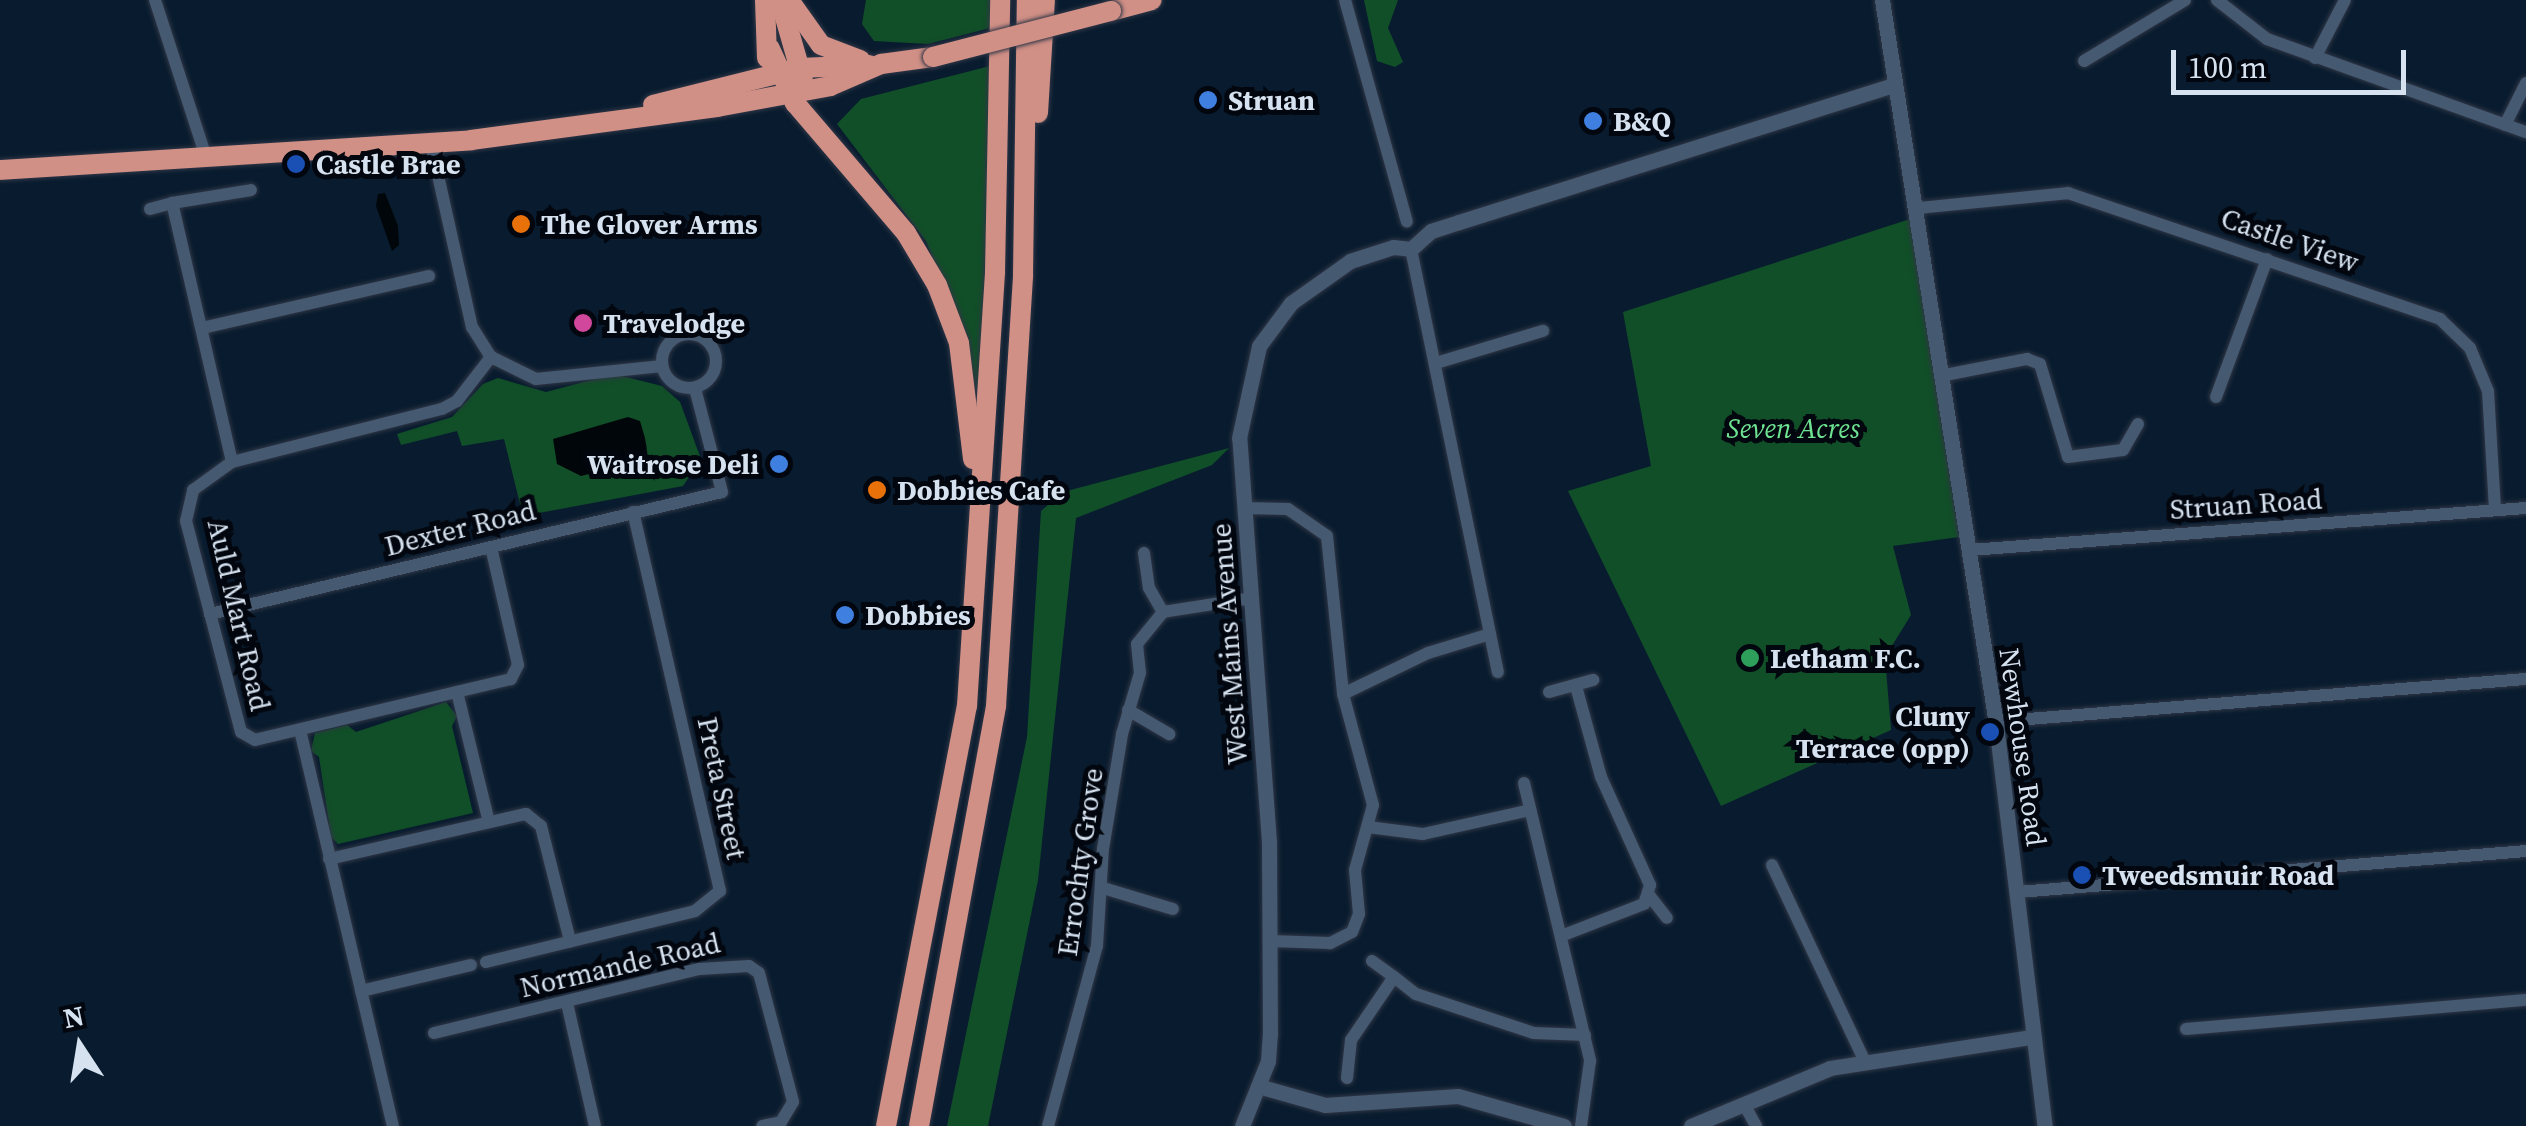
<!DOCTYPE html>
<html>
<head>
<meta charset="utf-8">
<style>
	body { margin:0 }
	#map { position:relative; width:2526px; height:1126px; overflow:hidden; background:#091c2f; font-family:"Source Serif 4",serif }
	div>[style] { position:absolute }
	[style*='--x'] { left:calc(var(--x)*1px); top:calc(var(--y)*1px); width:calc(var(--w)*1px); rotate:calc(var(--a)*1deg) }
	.green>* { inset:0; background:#114f28 }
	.water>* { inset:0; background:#000609 }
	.roads { filter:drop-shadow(0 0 2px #2f3646) drop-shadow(0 0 2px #2f3646) }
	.minor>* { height:12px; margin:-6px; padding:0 6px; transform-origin:6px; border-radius:6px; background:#455970 }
	.minor>.ring { margin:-6px; padding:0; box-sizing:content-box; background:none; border:12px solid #455970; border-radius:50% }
	.tertiary>* { height:15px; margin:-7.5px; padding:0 7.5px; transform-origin:7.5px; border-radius:7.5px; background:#455970 }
	.trunk>* { height:20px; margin:-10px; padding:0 10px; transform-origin:10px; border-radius:10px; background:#d19086 }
	.bridges { filter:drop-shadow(0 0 2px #2f3646) drop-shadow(0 0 2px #2f3646) }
	.trunk-bridge>* { height:20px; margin:-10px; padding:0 10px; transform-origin:10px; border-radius:10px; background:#d19086 }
	.dots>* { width:28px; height:28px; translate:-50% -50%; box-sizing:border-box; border:5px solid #02060e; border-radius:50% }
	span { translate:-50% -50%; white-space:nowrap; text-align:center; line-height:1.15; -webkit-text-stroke:10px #02060e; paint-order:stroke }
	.poi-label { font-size:28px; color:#d6e2f0; font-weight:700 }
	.left { translate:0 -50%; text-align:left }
	.right { translate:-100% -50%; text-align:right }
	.street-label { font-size:28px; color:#d6e2f0 }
	.park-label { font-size:28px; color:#6ee391; font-style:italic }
	.north { position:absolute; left:30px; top:996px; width:100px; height:100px; -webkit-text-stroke:8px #02060e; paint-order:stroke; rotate:348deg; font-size:28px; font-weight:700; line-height:40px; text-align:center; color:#d6e2f0 }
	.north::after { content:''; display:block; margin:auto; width:35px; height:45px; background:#d6e2f0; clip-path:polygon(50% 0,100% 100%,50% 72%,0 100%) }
	.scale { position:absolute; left:2171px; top:50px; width:235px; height:45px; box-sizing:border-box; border:5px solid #d6e2f0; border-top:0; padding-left:12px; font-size:30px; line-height:35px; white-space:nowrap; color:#d6e2f0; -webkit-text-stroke:8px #02060e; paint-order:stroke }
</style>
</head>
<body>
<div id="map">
	<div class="green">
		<div style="clip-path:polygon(866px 0,994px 0,994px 27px,928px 44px,874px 41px,862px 24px)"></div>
		<div style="clip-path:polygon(1364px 0,1398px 0,1388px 28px,1403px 62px,1395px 67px,1377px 61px)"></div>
		<div style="clip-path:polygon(998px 64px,984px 431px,965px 339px,926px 241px,837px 124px,861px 99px)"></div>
		<div style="clip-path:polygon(1910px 219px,1959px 537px,1893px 546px,1911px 615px,1885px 657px,1891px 730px,1721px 806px,1568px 491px,1651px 466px,1623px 312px)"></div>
		<div style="clip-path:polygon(614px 374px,662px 386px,680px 402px,701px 459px,683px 486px,523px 516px,504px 439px,462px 446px,457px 431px,401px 445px,397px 434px,452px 417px,483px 384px,498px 378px,546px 392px)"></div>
		<div style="clip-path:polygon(1229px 448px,1212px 465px,1076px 518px,1038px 880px,988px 1126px,947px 1126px,1027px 737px,1041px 511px,1063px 492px)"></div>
		<div style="clip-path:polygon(446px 702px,457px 716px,452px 726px,473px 813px,338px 844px,331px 837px,319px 757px,311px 751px,315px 733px,347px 725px,356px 732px)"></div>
	</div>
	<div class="water">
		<div style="clip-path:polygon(385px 193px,398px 226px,399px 245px,392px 251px,376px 206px,378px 194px)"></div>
		<div style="clip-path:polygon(628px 417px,640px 421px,645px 438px,647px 450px,639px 461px,581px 476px,557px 464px,553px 439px)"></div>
	</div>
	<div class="roads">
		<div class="minor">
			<div style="--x:155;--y:0;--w:165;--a:72"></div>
			<div style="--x:1345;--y:0;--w:230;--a:74.4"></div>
			<div style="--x:2217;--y:0;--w:63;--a:38"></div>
			<div style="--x:2267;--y:39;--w:275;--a:19.8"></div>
			<div style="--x:2315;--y:58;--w:65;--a:-62.7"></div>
			<div style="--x:2084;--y:61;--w:118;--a:-31.1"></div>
			<div style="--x:2505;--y:125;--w:47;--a:-63.4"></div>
			<div style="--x:431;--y:144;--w:188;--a:77.4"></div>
			<div style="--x:472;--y:327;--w:36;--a:58"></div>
			<div style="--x:491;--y:357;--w:50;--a:26.1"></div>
			<div style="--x:536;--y:379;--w:127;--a:-5.9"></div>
			<div style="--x:1918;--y:208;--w:151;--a:-5.7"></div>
			<div style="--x:2068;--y:193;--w:393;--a:18.7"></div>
			<div style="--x:2440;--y:319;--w:42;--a:44"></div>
			<div style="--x:2470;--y:348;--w:47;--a:67.3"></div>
			<div style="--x:2488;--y:391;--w:119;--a:86.6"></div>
			<div style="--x:150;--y:209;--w:23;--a:-15"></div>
			<div style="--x:1411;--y:249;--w:432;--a:78.4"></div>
			<div style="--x:202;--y:328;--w:233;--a:-12.9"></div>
			<div class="ring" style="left:662px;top:334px;width:42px;height:42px"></div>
			<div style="--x:1436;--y:363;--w:112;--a:-16.7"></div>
			<div style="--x:1940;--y:376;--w:89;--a:-11.1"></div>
			<div style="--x:2027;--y:359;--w:14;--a:21"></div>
			<div style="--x:2040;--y:364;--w:97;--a:73.2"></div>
			<div style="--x:2068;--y:457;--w:55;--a:-7.3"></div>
			<div style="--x:2123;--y:450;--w:30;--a:-60"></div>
			<div style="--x:2216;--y:397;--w:147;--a:-69.7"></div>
			<div style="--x:232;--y:462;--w:266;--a:-103"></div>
			<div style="--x:172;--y:203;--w:80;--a:-9.3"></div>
			<div style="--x:1244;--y:508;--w:44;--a:1.3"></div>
			<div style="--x:1288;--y:509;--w:47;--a:34.7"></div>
			<div style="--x:1327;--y:536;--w:159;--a:84.2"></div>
			<div style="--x:1343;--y:694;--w:115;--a:74.9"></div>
			<div style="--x:1373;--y:805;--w:67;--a:105.5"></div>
			<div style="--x:1355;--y:870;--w:44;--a:84.8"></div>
			<div style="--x:1359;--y:914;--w:19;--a:111"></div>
			<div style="--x:1352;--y:932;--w:25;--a:153"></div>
			<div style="--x:1330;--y:943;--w:60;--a:-178.1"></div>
			<div style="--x:491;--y:547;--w:121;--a:77.1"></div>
			<div style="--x:518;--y:665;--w:16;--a:117"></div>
			<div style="--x:511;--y:679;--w:263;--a:166.6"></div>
			<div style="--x:255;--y:740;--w:16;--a:-150"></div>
			<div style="--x:241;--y:732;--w:218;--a:-104.6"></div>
			<div style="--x:186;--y:521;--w:32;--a:-77"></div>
			<div style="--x:193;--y:490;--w:48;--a:-35.7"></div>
			<div style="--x:232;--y:462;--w:217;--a:-14.2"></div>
			<div style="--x:442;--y:409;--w:17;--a:-28"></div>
			<div style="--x:457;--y:401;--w:56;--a:-52.3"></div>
			<div style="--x:1970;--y:550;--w:558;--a:-4.32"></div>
			<div style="--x:1144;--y:553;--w:35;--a:82"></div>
			<div style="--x:1149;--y:588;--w:28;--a:60"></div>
			<div style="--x:210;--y:614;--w:526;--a:-13.4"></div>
			<div style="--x:722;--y:492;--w:107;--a:-104.6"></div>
			<div style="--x:457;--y:692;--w:134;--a:76.2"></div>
			<div style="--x:1549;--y:692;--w:46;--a:-15.3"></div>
			<div style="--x:1343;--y:694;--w:94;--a:-25.8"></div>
			<div style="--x:1428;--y:653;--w:65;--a:-17"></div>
			<div style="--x:1128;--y:710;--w:48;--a:30.3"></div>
			<div style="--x:2016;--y:720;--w:512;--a:-4.6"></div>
			<div style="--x:300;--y:730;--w:407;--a:76.8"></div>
			<div style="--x:1524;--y:783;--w:286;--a:76.6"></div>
			<div style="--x:1590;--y:1061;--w:66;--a:97.9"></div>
			<div style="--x:1368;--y:827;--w:55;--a:7.3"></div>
			<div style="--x:1423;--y:834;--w:110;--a:-12.6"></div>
			<div style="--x:329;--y:859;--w:202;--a:-12.9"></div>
			<div style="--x:526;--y:814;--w:19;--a:39"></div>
			<div style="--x:541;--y:826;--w:119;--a:75.8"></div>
			<div style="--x:1772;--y:865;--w:216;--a:64.7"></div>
			<div style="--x:1103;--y:888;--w:73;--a:16.7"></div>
			<div style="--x:2018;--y:892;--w:510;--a:-4.61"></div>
			<div style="--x:1649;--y:895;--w:29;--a:52"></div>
			<div style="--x:1561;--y:936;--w:89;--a:-21.1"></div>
			<div style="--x:1644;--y:904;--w:20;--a:-72"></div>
			<div style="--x:1650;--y:885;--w:119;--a:-114.4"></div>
			<div style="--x:1601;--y:777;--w:94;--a:-105.4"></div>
			<div style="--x:1372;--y:961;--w:27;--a:36"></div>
			<div style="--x:486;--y:962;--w:215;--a:-13.7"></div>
			<div style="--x:695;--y:911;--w:32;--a:-39"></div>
			<div style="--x:720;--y:891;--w:389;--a:-102.9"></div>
			<div style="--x:361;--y:991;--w:113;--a:-13.3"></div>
			<div style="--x:567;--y:1003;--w:126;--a:77.2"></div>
			<div style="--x:2186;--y:1029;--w:341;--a:-4.9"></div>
			<div style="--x:434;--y:1033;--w:273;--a:-13.6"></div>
			<div style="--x:699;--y:969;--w:50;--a:-3.4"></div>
			<div style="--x:749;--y:966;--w:12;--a:35"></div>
			<div style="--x:759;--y:973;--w:133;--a:75.2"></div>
			<div style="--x:793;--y:1102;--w:23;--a:121"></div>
			<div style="--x:781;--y:1122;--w:19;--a:168"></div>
			<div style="--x:1347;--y:1078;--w:38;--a:-84"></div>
			<div style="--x:1351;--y:1040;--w:76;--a:-55.7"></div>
			<div style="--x:1394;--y:977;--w:28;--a:38"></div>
			<div style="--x:1416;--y:994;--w:124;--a:18.3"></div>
			<div style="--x:1534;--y:1033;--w:51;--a:2.2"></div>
			<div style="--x:1745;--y:1106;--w:23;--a:61"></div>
			<div style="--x:1048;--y:1126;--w:187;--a:-74.8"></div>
			<div style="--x:1097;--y:946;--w:97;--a:-86.5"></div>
			<div style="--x:1103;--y:849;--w:117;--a:-80.6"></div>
			<div style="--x:1122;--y:734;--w:64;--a:-73.6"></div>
			<div style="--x:1140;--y:673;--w:29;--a:-96"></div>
			<div style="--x:1137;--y:644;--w:41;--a:-50.9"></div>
			<div style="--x:1163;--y:612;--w:90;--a:-8.9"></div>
		</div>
		<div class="tertiary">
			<div style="--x:1882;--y:0;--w:733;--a:81.05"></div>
			<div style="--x:1996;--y:724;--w:405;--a:83.1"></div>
			<div style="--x:1258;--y:1086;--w:70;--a:15.8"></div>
			<div style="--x:1325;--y:1105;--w:133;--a:-3.9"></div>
			<div style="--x:1458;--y:1096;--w:110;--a:15.8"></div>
			<div style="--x:1242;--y:1126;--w:70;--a:-68.2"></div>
			<div style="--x:1268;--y:1061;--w:27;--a:-86"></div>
			<div style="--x:1270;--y:1034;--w:192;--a:-90.3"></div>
			<div style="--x:1269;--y:842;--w:405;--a:-94.2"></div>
			<div style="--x:1239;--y:438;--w:94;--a:-77.7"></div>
			<div style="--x:1259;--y:346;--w:54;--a:-53.3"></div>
			<div style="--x:1291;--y:303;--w:72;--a:-35.4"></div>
			<div style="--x:1350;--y:261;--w:45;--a:-18"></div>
			<div style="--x:1393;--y:247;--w:18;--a:6"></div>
			<div style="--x:1411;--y:249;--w:27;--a:-42"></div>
			<div style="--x:1431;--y:231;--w:29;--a:-18"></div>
			<div style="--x:1459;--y:222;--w:455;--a:-17.5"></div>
			<div style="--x:1691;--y:1126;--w:151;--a:-22.6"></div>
			<div style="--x:1830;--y:1068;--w:203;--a:-8.8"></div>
		</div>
		<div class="trunk">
			<div style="--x:765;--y:0;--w:58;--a:88"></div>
			<div style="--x:789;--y:0;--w:55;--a:54.6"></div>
			<div style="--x:821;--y:45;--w:42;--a:21"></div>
			<div style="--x:782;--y:7;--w:76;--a:74"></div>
			<div style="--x:1111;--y:11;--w:42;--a:-15"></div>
			<div style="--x:770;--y:49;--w:60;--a:65.2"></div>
			<div style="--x:795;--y:103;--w:171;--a:49.5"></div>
			<div style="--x:906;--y:233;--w:61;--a:59.2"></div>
			<div style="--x:937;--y:285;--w:62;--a:69.2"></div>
			<div style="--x:959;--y:343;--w:117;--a:83.1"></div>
			<div style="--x:653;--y:105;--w:152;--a:-14.1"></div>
			<div style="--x:800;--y:68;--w:69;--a:-2.5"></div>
			<div style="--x:1038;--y:113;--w:113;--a:-86.5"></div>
			<div style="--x:0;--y:170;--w:472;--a:-3.6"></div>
			<div style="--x:471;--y:140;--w:248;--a:-7.6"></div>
			<div style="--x:717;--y:107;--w:115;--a:-10.5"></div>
			<div style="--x:830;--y:86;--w:56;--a:-23.3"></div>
			<div style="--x:881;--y:64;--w:52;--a:-7.7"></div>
			<div style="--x:886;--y:1126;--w:428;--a:-79.1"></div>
			<div style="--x:967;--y:706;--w:435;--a:-86.3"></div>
			<div style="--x:995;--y:272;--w:272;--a:-88.9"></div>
			<div style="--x:919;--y:1126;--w:427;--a:-79.6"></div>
			<div style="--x:996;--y:706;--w:432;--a:-86.4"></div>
			<div style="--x:1023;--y:275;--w:275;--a:-89.2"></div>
		</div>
	</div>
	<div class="bridges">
		<div class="trunk-bridge">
			<div style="--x:933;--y:57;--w:184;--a:-14.5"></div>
		</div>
	</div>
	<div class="dots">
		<div style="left:1208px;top:100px;background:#3f7fe0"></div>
		<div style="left:1593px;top:121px;background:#3f7fe0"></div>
		<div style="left:296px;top:164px;background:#1a4fb4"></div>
		<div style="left:521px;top:224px;background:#e8710a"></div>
		<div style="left:583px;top:323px;background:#d1479c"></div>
		<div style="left:779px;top:464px;background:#3f7fe0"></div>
		<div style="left:877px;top:490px;background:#e8710a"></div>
		<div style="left:845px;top:615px;background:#3f7fe0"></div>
		<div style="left:1750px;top:658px;background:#2e9e5b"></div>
		<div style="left:1990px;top:732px;background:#1a4fb4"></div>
		<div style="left:2082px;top:875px;background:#1a4fb4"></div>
	</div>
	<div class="poi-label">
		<span class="left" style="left:1228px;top:100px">Struan</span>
		<span class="left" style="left:1613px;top:121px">B&amp;Q</span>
		<span class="left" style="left:316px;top:164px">Castle Brae</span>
		<span class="left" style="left:541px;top:224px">The Glover Arms</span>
		<span class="left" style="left:603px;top:323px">Travelodge</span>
		<span class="right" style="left:759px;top:464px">Waitrose Deli</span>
		<span class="left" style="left:897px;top:490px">Dobbies Cafe</span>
		<span class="left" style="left:865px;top:615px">Dobbies</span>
		<span class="left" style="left:1770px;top:658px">Letham F.C.</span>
		<span class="right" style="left:1970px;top:732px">Cluny<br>Terrace (opp)</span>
		<span class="left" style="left:2102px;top:875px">Tweedsmuir Road</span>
	</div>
	<div class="street-label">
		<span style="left:2290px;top:240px;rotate:19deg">Castle View</span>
		<span style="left:2246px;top:504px;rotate:-4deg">Struan Road</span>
		<span style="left:460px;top:528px;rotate:-14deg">Dexter Road</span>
		<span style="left:239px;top:615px;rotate:77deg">Auld Mart Road</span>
		<span style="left:1229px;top:644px;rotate:-94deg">West Mains Avenue</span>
		<span style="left:2023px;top:747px;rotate:82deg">Newhouse Road</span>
		<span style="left:722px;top:788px;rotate:78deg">Preta Street</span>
		<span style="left:1080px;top:862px;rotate:-82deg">Errochty Grove</span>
		<span style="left:620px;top:965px;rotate:-13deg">Normande Road</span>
	</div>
	<div class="park-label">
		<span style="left:1793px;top:428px">Seven Acres</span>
	</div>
	<div class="north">N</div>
	<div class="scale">100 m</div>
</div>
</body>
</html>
